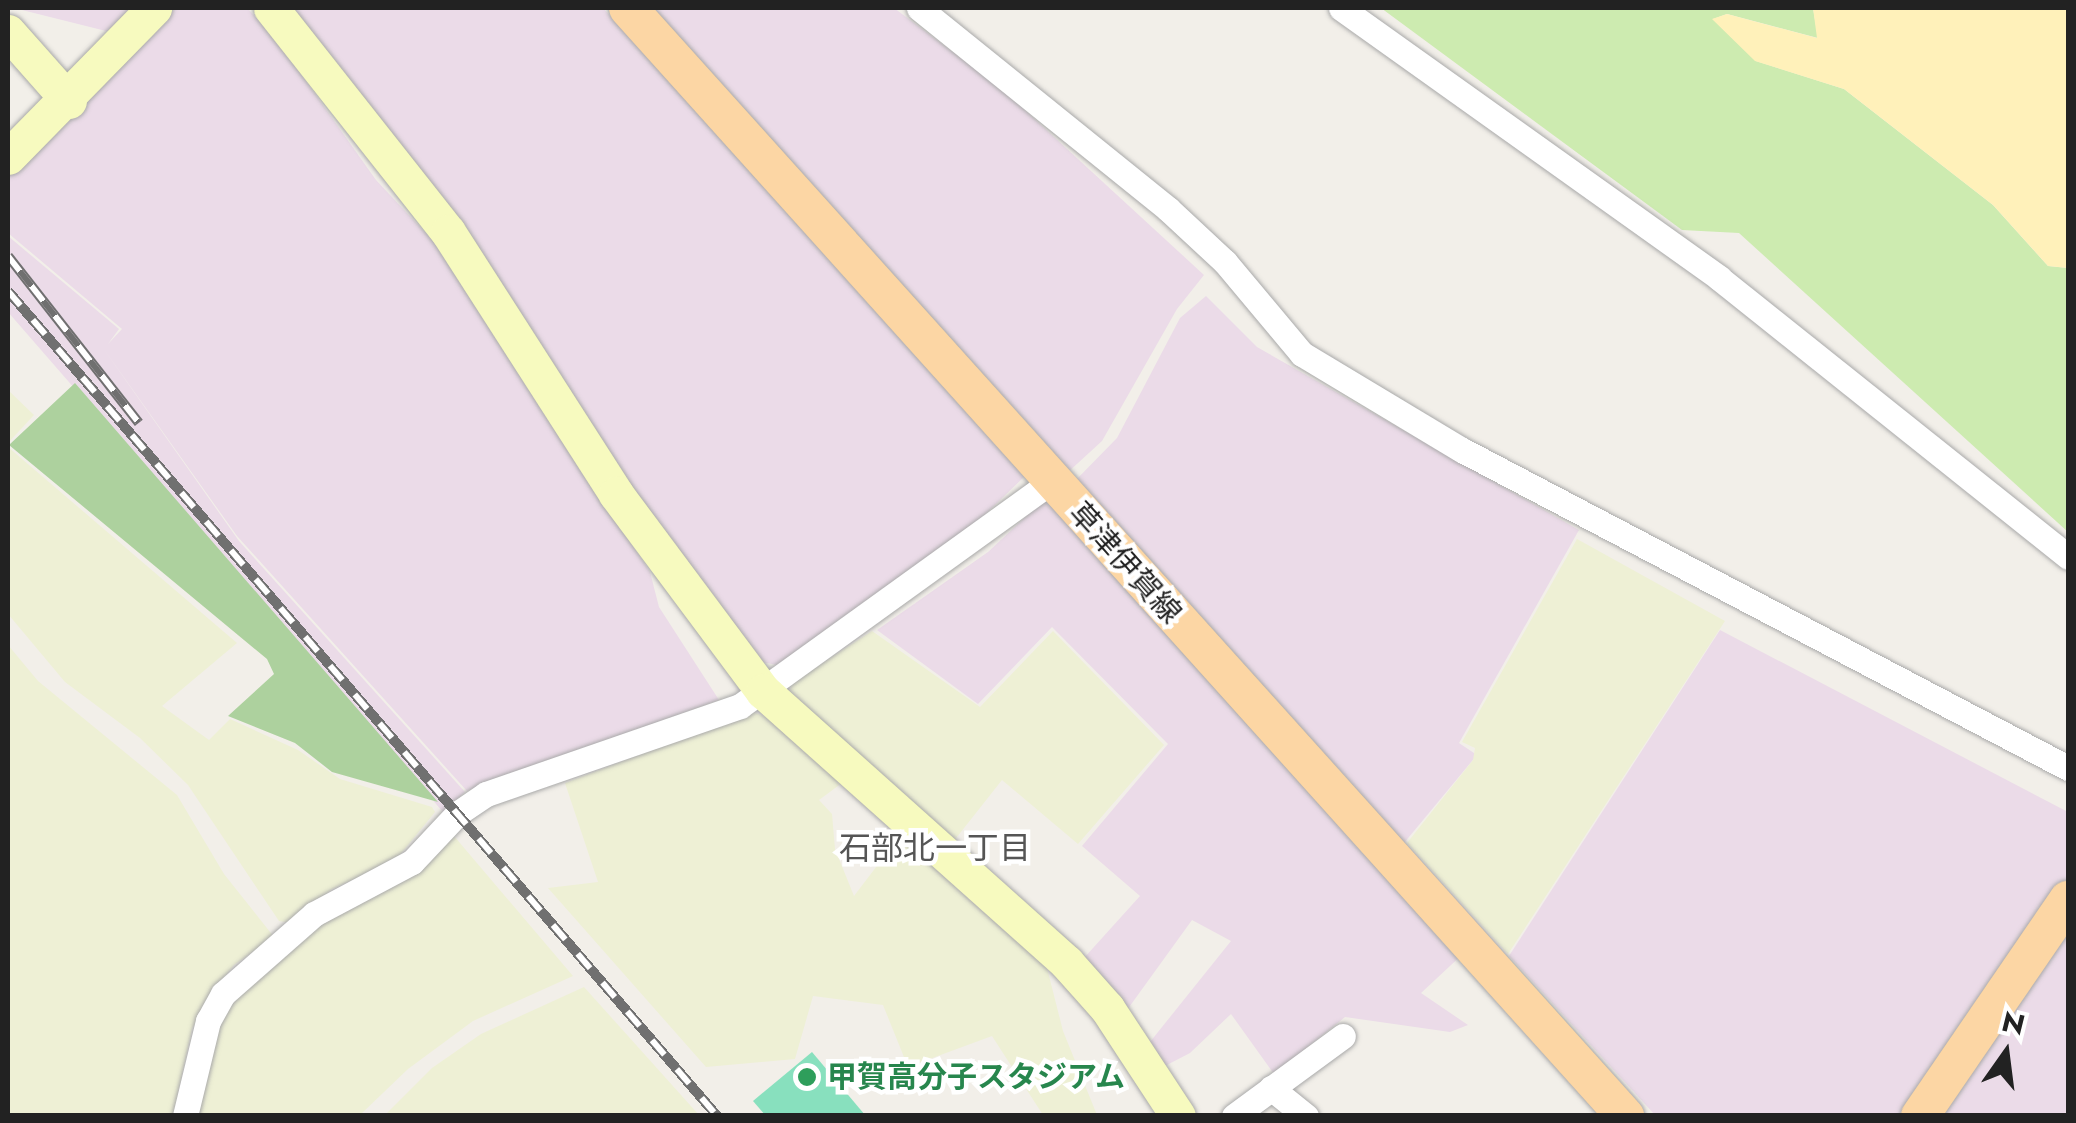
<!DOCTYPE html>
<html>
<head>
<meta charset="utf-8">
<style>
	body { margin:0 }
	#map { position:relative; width:2076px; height:1123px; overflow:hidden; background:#f2efe9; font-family:Jost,"Noto Sans JP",sans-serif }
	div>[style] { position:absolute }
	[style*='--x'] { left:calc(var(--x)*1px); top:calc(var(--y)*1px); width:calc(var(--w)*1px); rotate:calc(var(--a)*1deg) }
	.industrial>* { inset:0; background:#ebdbe8 }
	.farmland>* { inset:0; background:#eef0d5 }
	.grass>* { inset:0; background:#cdebb0 }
	.forest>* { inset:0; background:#add19e }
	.sand>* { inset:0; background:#fff1ba }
	.pitch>* { inset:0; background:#88e0be }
	.roads { filter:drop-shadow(0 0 2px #a9a9a9) drop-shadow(0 0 2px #a9a9a9) }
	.street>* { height:25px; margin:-12.5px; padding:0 12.5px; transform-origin:12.5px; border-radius:12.5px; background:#fff }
	.secondary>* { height:35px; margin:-17.5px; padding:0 17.5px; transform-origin:17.5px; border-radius:17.5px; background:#f7fabf }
	.primary>* { height:38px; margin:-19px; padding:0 19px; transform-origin:19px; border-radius:19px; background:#fcd6a4 }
	.rail>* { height:10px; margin-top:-5px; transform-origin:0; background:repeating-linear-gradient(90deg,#fff 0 19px,#707070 0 38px); box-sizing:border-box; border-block:2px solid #707070 }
	.dots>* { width:28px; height:28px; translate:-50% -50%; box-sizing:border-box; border:5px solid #fff; border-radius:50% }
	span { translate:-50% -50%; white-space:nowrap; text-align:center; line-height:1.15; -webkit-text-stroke:9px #fff; paint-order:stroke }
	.street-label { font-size:30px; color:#222 }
	.leisure-label { font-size:30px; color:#27864d; font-weight:700 }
	.left { translate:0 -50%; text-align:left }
	.neighbourhood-label { font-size:32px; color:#555 }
	.frame { position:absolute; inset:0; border:10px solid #222; pointer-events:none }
	.north { position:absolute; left:1956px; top:1003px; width:100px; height:100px; -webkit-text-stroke:8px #fff; paint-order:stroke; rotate:14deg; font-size:28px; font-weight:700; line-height:40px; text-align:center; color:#222 }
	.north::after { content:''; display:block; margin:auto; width:35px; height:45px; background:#222; clip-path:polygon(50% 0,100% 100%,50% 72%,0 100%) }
</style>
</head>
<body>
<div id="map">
	<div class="industrial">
		<div style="clip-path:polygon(14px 8px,138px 8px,118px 34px)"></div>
		<div style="clip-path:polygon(176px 8px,247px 8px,271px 32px,376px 180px,435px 243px,650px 572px,659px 607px,719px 700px,467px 791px,237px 536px,103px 348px,239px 541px,465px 792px,443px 812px,8px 312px,8px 236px,119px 329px,108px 344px,122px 329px,8px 233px,8px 175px)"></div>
		<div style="clip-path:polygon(285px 8px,603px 8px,1027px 474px,967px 532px,782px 666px,757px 661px)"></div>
		<div style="clip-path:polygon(652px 8px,894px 8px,1002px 89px,1204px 275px,1177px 309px,1102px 441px,1066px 474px)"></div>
		<div style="clip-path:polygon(1206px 296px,1257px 347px,1579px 530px,1459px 743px,1477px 755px,1404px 843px,1073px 483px,1117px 438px,1180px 318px)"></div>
		<div style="clip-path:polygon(1051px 493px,1465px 952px,1421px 993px,1468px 1025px,1450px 1032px,1345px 1017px,1274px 1074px,1231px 1014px,1190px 1053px,1163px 1067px,1146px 1047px,1231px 941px,1192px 920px,1127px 1010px,1084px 958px,1140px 896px,1082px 846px,1168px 744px,1052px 627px,978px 704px,877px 630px,988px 552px)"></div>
		<div style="clip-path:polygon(1720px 630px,2068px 812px,2068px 879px,1900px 1115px,1655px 1115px,1509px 956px)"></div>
		<div style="clip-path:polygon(2068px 932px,2068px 1115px,1943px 1115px)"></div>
	</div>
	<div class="farmland">
		<div style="clip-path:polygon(8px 390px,34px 415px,8px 443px)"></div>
		<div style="clip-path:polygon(8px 447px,237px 643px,162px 706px,209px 740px,230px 719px,298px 750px,340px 779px,432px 807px,435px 812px,395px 861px,332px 889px,291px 923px,279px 921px,188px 785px,140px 738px,65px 682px,8px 614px)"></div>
		<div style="clip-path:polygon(1577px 539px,1725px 621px,1508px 954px,1407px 843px,1473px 760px,1475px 748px,1462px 742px)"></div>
		<div style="clip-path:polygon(872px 631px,980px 707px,1053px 631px,1164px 745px,1078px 844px,1002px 780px,953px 842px,789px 696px,792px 683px)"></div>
		<div style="clip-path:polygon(8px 645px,38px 681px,177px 795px,224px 874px,274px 937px,234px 965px,206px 1000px,192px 1029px,173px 1115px,8px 1115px)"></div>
		<div style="clip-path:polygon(753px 712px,777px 721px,842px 783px,819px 800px,832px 814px,835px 849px,854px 896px,899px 837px,1047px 968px,1063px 1031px,1097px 1115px,1043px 1115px,992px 1036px,908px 1067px,883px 1005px,813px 996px,795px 1059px,706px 1067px,548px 888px,598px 882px,565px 783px)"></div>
		<div style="clip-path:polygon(454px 836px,573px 976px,473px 1021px,408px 1069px,360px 1115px,193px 1116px,213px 1026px,236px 991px,351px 901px,393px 884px)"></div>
		<div style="clip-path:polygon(584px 987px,699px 1115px,385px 1115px,432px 1068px,481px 1034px)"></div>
	</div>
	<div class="grass">
		<div style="clip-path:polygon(1381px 8px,1813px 8px,1818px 38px,1727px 14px,1713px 19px,1756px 61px,1844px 89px,1993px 205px,2048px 266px,2068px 268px,2068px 532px,1739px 233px,1682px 230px)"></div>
	</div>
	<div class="forest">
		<div style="clip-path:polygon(75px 383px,438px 802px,332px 772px,295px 743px,228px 716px,274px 674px,267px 659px,9px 445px)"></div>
	</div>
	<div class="sand">
		<div style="clip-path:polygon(1813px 8px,2068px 8px,2068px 268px,2048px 266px,1993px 205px,1844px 89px,1755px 61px,1712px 19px,1727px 14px,1817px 38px)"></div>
	</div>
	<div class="pitch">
		<div style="clip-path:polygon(812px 1052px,865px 1115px,765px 1115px,753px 1101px)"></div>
	</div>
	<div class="roads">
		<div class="street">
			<div style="--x:919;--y:8;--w:320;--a:38.9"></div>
			<div style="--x:1168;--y:209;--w:78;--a:42.9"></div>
			<div style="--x:1225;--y:262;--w:120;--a:50.1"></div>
			<div style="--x:1302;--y:354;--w:187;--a:31"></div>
			<div style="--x:1462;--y:450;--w:684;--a:27.69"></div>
			<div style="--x:1341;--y:8;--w:465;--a:35.5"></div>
			<div style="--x:1719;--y:278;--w:447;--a:38.6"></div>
			<div style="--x:1271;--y:1088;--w:45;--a:38.7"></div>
			<div style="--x:185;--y:1116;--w:98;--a:-76.4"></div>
			<div style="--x:208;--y:1021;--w:31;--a:-61"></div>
			<div style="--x:223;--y:994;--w:121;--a:-41.3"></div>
			<div style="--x:314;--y:914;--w:111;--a:-28"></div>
			<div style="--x:412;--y:862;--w:67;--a:-46.8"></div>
			<div style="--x:458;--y:813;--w:34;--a:-34"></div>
			<div style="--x:486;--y:794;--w:269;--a:-19.1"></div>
			<div style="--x:740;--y:706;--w:383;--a:-35.8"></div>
			<div style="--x:1234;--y:1116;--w:135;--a:-36.3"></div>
		</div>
		<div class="secondary">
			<div style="--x:271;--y:8;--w:285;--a:51.7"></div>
			<div style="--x:448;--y:232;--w:311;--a:57.3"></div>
			<div style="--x:616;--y:494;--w:246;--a:53.3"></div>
			<div style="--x:763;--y:691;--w:407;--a:41.8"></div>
			<div style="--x:1066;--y:962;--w:62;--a:48.3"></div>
			<div style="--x:1107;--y:1008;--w:129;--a:56.7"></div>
			<div style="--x:8;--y:32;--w:92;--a:48.5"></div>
			<div style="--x:8;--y:157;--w:209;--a:-45.6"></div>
		</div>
		<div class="primary">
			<div style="--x:628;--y:8;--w:1491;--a:48.02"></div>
			<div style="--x:1920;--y:1116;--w:262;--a:-55.6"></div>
		</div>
	</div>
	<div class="rail">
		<div style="--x:8;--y:256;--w:212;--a:51.9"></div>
		<div style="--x:8;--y:291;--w:1088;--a:49.32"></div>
	</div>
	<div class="dots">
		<div style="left:807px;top:1077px;background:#2e9e5b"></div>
	</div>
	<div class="street-label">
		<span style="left:1125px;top:563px;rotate:48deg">草津伊賀線</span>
	</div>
	<div class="leisure-label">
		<span class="left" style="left:827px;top:1077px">甲賀高分子スタジアム</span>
	</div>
	<div class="neighbourhood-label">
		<span style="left:935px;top:848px">石部北一丁目</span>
	</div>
	<div class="frame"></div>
	<div class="north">N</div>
</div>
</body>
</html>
